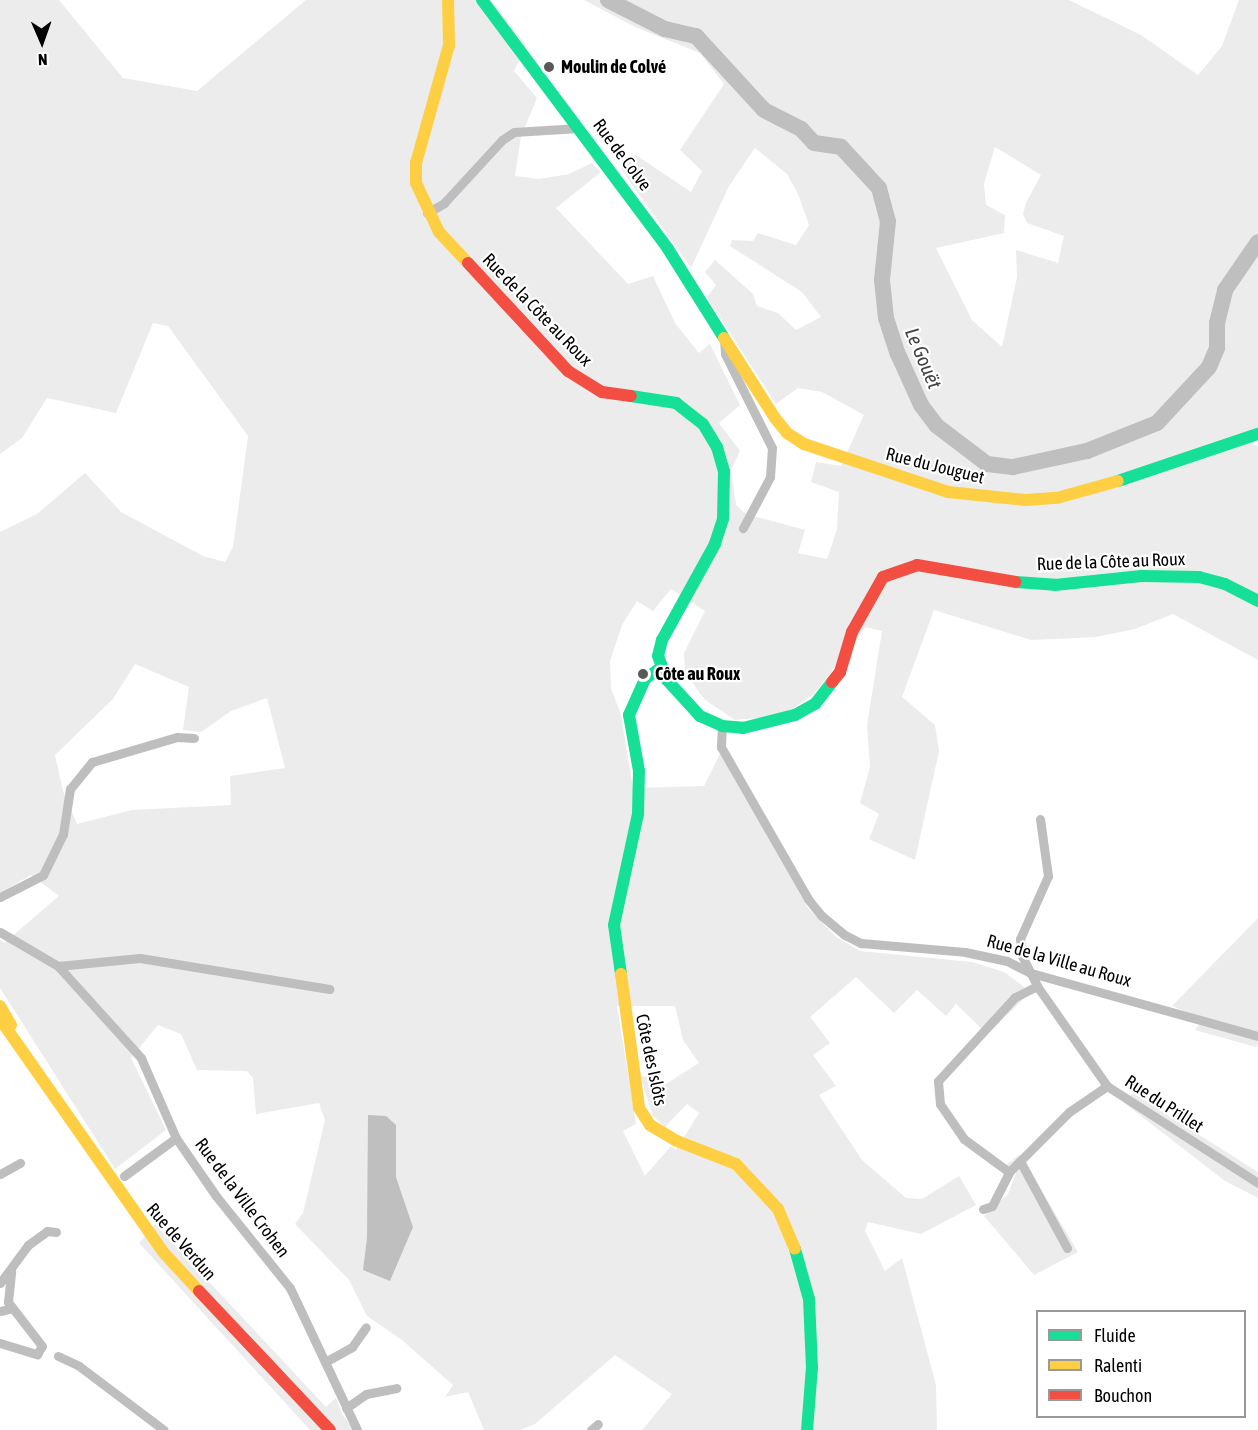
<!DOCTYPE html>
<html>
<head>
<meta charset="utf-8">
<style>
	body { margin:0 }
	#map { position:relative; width:1258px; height:1430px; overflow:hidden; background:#fff; font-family:"Asap Condensed",sans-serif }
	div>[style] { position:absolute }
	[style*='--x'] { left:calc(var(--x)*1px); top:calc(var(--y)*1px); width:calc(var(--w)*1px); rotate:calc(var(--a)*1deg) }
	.green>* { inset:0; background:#ececec }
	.water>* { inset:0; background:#bfbfbf }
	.river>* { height:16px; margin:-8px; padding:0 8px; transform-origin:8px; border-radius:8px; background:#bfbfbf }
	.street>* { height:9px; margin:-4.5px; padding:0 4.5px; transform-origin:4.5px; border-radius:4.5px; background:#bebebe }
	.fast>* { height:12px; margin:-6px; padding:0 6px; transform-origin:6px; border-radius:6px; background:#16e098 }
	.slow>* { height:12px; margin:-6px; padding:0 6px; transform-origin:6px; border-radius:6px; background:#ffcf43 }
	.jam>* { height:12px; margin:-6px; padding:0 6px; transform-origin:6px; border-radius:6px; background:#f24e42 }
	.dots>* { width:16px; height:16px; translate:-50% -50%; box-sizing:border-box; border:3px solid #fff; border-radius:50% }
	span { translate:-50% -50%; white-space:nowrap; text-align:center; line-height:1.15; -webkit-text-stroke:4.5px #fff; paint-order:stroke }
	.poi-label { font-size:18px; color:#000; font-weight:700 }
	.left { translate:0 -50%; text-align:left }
	.street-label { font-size:18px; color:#000 }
	.water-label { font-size:20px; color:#444; font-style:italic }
	.legend { position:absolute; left:1036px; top:1310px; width:210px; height:108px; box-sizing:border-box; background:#fff; border:2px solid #999; margin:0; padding:8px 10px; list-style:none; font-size:18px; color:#000 }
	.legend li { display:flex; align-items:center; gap:12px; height:30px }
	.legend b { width:30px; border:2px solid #999 }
	.north { position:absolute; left:12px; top:12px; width:60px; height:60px; -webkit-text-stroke:4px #fff; paint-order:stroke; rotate:178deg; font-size:16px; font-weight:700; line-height:24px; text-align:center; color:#000 }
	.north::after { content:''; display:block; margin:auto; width:21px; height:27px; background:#000; clip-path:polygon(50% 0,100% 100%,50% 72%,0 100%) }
</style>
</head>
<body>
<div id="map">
	<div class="green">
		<div style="clip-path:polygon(evenodd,0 0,59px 0,123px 78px,197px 91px,306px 0,491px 0,526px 45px,514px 71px,537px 98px,521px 136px,515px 176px,539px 179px,569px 174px,592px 163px,601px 172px,556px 208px,628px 284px,653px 276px,675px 323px,699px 353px,710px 344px,740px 405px,719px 423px,740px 451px,731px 470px,736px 505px,746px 514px,805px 530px,798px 553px,827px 559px,837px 529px,839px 492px,811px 482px,816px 462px,841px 466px,864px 415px,822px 392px,798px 388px,776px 404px,707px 297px,716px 285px,705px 272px,715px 260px,753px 294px,757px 306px,778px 313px,796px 330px,821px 317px,802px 292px,730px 246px,732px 240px,753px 241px,758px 233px,796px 245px,809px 225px,798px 194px,787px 174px,755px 148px,729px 186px,691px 268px,621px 169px,636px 155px,691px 192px,702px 171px,680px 150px,724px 84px,700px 53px,635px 27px,584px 0,1069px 0,1141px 35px,1198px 75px,1222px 46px,1239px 0,1258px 0,1258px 244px,1251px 254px,1258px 256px,1258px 440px,1252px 444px,1258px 446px,1258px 660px,1173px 614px,1135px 629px,1096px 637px,1031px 640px,934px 610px,902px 697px,935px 725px,939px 751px,915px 860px,869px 839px,879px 814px,860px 803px,870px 767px,867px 725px,882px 631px,866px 627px,814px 694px,788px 712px,767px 717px,735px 720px,704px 699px,685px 672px,684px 653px,705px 611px,671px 589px,653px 611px,637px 601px,622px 625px,610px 661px,611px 688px,621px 715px,633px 788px,704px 786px,720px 754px,808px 908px,835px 936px,860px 951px,972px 962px,1004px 972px,1031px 992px,987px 1034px,956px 1004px,946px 1016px,917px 990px,894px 1013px,856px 977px,810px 1017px,830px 1043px,813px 1055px,836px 1086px,819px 1095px,862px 1160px,906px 1198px,922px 1199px,959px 1176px,976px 1205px,921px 1234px,868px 1222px,865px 1231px,885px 1271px,902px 1258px,936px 1385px,937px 1430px,642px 1430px,672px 1394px,615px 1355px,535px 1424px,520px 1430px,484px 1430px,468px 1392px,445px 1397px,453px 1385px,402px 1340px,367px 1316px,349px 1280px,295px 1224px,303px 1213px,325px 1120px,319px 1103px,256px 1114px,253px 1078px,247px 1071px,197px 1070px,181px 1034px,158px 1025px,131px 1058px,166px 1130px,115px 1169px,0 988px,0 940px,4px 943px,59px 896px,31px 875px,0 893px,0 532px,37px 514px,85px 473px,121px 512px,203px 556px,225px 562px,233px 547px,248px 436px,168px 326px,153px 323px,116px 413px,47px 398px,22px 438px,0 454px,0 0,995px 147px,1041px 175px,1026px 203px,1023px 214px,1027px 223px,1064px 236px,1058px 263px,1016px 250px,1017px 277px,1002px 347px,972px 320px,936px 248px,1004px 233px,1005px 215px,986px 205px,984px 184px,995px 147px,0 0,135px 664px,189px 687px,183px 730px,201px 732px,231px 711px,267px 698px,285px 768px,230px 776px,231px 805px,132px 810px,77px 824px,63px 791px,55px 755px,113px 699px,135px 664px,0 0,617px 1006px,675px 1006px,683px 1040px,699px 1063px,658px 1089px,653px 1077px,640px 1076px,653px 1116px,665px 1127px,687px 1104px,699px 1113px,676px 1150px,671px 1146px,645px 1176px,623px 1131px,636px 1124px,617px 1006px,0 0,396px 1125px,396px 1177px,413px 1227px,363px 1270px,396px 1125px)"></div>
		<div style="clip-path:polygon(1258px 918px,1258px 1045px,1256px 1047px,1195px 1030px,1204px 1019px,1172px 1006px)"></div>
		<div style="clip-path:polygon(1133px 1093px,1258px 1172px,1258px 1198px,1225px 1181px,1123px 1102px)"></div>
		<div style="clip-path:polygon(1020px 1154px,1078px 1252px,1034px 1275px,984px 1216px,1008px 1194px,1016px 1173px,1005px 1166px)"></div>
		<div style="clip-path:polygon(155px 1224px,326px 1407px,336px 1398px,342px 1414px,354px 1430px,310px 1430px,139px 1243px)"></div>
	</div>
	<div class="water">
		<div style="clip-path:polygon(368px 1115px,386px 1116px,396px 1125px,396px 1177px,413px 1227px,390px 1281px,363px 1270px,367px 1238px)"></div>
	</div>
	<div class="river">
		<div style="--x:608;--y:0;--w:64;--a:27"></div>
		<div style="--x:665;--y:29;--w:32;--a:13"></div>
		<div style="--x:696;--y:36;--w:100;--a:47.4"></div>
		<div style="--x:764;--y:110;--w:42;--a:27.2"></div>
		<div style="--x:801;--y:129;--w:19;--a:47"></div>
		<div style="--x:814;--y:143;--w:27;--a:8"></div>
		<div style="--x:841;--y:147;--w:56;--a:47.2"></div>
		<div style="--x:879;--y:188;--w:34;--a:75"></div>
		<div style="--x:888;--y:221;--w:59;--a:95.8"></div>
		<div style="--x:882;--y:280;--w:38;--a:84"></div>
		<div style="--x:886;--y:318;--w:38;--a:72"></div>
		<div style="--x:898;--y:354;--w:56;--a:65.7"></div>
		<div style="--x:921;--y:405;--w:26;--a:53"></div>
		<div style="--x:937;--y:426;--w:63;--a:37.2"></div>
		<div style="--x:987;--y:464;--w:26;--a:7"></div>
		<div style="--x:1013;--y:467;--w:76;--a:-12.2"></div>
		<div style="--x:1087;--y:451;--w:75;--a:-21.8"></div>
		<div style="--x:1157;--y:423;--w:76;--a:-47.1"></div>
		<div style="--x:1209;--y:367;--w:21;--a:-67"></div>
		<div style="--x:1217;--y:348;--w:25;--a:-90"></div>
		<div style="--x:1217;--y:323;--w:34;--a:-76"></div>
		<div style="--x:1225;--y:290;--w:58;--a:-55.5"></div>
	</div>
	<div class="street">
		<div style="--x:427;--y:213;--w:20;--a:-30"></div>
		<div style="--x:444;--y:203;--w:86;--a:-47.4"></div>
		<div style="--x:502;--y:140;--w:14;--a:-34"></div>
		<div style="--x:514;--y:132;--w:65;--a:-3.5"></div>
		<div style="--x:724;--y:339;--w:15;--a:86"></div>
		<div style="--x:725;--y:354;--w:105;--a:63.4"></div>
		<div style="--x:772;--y:448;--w:29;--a:94"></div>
		<div style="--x:770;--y:477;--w:58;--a:117.9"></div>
		<div style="--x:722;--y:726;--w:21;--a:93"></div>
		<div style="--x:721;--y:747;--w:175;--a:60.2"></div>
		<div style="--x:808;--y:899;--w:22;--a:51"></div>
		<div style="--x:822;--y:916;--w:30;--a:40"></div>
		<div style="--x:845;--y:935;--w:18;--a:27"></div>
		<div style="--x:861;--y:943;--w:104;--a:4.9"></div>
		<div style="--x:965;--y:952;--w:43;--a:12.1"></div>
		<div style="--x:1007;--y:961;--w:27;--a:27"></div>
		<div style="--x:1031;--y:973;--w:236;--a:15.5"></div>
		<div style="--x:1040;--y:819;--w:58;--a:82"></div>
		<div style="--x:1048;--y:876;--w:69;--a:114"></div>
		<div style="--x:1020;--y:939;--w:17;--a:83"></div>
		<div style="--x:1022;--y:956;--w:34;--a:63"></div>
		<div style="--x:1037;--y:986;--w:122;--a:55"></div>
		<div style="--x:1107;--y:1086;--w:179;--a:32.7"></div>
		<div style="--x:0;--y:897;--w:48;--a:-27.1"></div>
		<div style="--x:43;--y:875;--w:46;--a:-64"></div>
		<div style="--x:63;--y:834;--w:46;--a:-81.2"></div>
		<div style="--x:70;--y:789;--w:35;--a:-51"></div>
		<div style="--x:92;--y:762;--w:89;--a:-16.4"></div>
		<div style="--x:177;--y:737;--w:17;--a:3"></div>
		<div style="--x:0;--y:932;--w:67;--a:30.4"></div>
		<div style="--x:58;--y:966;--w:124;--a:47.9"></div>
		<div style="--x:141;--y:1058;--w:87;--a:66.4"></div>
		<div style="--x:176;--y:1138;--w:70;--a:55.4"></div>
		<div style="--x:216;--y:1196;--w:118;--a:51.2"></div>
		<div style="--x:290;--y:1288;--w:157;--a:64.7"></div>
		<div style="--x:58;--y:966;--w:82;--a:-5.6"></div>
		<div style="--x:140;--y:958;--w:192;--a:9.3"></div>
		<div style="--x:1037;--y:986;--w:25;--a:153"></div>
		<div style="--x:1015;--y:997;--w:114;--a:132.5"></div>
		<div style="--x:938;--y:1081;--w:23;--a:85"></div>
		<div style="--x:940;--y:1104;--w:42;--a:55.6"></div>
		<div style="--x:964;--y:1139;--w:56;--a:36.3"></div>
		<div style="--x:1009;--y:1172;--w:85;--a:-45"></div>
		<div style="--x:1069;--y:1112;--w:46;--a:-34.4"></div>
		<div style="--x:1020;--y:1161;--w:99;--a:61.6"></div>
		<div style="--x:0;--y:1174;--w:23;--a:-29"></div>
		<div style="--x:124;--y:1176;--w:64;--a:-36.2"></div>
		<div style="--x:983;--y:1209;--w:9;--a:-18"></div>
		<div style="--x:992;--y:1206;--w:38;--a:-63"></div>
		<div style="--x:0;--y:1283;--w:47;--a:-53.6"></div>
		<div style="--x:28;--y:1245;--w:24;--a:-36"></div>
		<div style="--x:47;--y:1231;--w:9;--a:6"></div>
		<div style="--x:0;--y:1311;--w:13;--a:-13"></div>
		<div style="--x:0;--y:1343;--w:39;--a:17"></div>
		<div style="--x:37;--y:1354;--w:9;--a:-58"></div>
		<div style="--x:42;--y:1346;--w:56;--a:-127.7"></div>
		<div style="--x:8;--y:1302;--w:31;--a:-84"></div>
		<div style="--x:58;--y:1356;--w:23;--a:25"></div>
		<div style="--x:79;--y:1366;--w:106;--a:37"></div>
		<div style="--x:325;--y:1362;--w:31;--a:-29"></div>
		<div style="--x:352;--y:1347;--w:24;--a:-55"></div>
		<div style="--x:346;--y:1408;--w:24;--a:-35"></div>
		<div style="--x:366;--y:1394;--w:31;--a:-11"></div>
		<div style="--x:591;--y:1430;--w:9;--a:-41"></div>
	</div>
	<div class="fast">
		<div style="--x:482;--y:0;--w:311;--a:53.2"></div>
		<div style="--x:668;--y:249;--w:105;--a:57.8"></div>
		<div style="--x:631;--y:396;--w:46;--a:8.8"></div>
		<div style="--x:676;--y:403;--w:34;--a:38"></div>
		<div style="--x:703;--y:424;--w:27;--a:59"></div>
		<div style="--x:717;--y:447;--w:26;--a:74"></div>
		<div style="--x:724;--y:472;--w:47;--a:91.2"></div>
		<div style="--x:723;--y:519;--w:26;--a:108"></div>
		<div style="--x:715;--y:544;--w:110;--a:118.9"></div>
		<div style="--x:662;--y:640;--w:16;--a:104"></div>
		<div style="--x:658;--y:656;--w:26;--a:69"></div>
		<div style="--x:667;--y:680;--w:49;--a:47.5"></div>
		<div style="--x:700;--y:716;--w:24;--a:24"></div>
		<div style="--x:722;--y:726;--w:21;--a:5"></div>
		<div style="--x:743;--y:728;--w:54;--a:-14"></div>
		<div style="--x:795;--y:715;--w:23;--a:-29"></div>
		<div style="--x:815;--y:704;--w:28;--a:-52"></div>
		<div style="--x:1118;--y:481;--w:148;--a:-18.6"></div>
		<div style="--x:1016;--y:582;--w:39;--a:4"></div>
		<div style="--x:1055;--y:585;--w:87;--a:-5.9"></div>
		<div style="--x:1142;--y:576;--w:57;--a:1"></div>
		<div style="--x:1199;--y:577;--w:27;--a:15"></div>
		<div style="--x:1225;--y:584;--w:37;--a:27"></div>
		<div style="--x:621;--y:974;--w:49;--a:-98.1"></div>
		<div style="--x:614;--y:925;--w:114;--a:-77.8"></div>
		<div style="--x:638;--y:814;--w:43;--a:-88.7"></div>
		<div style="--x:639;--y:771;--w:57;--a:-100.1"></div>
		<div style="--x:629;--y:715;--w:39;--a:-66"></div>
		<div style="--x:645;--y:679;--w:17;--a:-36"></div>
		<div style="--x:795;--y:1249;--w:52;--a:74.4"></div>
		<div style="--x:809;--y:1299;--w:68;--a:87.5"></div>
		<div style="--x:812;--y:1367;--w:63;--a:94.5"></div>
	</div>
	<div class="slow">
		<div style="--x:448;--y:0;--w:45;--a:88.7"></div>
		<div style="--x:449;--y:45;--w:123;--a:105.6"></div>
		<div style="--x:416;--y:163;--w:20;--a:90"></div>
		<div style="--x:416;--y:183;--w:54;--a:64.9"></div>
		<div style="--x:439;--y:232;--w:42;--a:46.9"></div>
		<div style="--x:724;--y:338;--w:95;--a:57.5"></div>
		<div style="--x:775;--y:418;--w:19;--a:51"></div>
		<div style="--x:787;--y:433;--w:20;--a:33"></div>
		<div style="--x:804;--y:444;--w:152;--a:18.4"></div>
		<div style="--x:948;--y:492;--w:78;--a:5.9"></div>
		<div style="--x:1026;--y:500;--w:31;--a:-4"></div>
		<div style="--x:1057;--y:498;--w:63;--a:-15.6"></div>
		<div style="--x:621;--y:974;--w:135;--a:82.3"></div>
		<div style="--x:639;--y:1108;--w:20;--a:57"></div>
		<div style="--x:650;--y:1125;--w:31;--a:31"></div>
		<div style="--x:677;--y:1141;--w:63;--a:21.3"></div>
		<div style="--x:736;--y:1164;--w:62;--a:47"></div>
		<div style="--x:778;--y:1209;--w:43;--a:67"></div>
		<div style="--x:0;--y:1006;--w:22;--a:60"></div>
		<div style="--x:0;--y:1019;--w:284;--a:55"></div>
		<div style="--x:163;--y:1252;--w:53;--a:47.3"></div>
	</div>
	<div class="jam">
		<div style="--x:468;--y:263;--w:147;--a:47.2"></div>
		<div style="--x:568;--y:371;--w:40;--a:32"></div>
		<div style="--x:602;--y:392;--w:29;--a:8"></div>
		<div style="--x:832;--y:682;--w:13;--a:-51"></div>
		<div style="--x:840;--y:672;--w:42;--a:-73.3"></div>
		<div style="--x:852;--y:632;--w:63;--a:-60.6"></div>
		<div style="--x:883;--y:577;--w:36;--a:-19"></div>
		<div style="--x:917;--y:565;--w:100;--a:9.7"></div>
		<div style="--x:199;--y:1291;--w:191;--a:46.7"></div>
	</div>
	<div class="dots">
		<div style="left:549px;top:67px;background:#595959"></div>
		<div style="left:643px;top:674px;background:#595959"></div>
	</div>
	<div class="poi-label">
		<span class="left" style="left:561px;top:67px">Moulin de Colvé</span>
		<span class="left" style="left:655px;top:674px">Côte au Roux</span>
	</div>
	<div class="street-label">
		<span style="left:622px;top:155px;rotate:53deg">Rue de Colve</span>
		<span style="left:537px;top:310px;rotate:46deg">Rue de la Côte au Roux</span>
		<span style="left:935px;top:466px;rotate:14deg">Rue du Jouguet</span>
		<span style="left:1111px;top:562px;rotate:-2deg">Rue de la Côte au Roux</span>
		<span style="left:1059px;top:961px;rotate:16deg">Rue de la Ville au Roux</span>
		<span style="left:651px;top:1060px;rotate:78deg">Côte des Islôts</span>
		<span style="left:1164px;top:1104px;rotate:33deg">Rue du Prillet</span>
		<span style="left:242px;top:1198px;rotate:53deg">Rue de la Ville Crohen</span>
		<span style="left:181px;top:1242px;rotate:49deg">Rue de Verdun</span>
	</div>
	<div class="water-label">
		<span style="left:924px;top:358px;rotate:67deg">Le Gouët</span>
	</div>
	<ul class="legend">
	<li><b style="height:8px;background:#16e098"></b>Fluide</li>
	<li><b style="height:8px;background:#ffcf43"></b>Ralenti</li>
	<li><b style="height:8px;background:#f24e42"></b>Bouchon</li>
	</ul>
	<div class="north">N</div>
</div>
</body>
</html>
